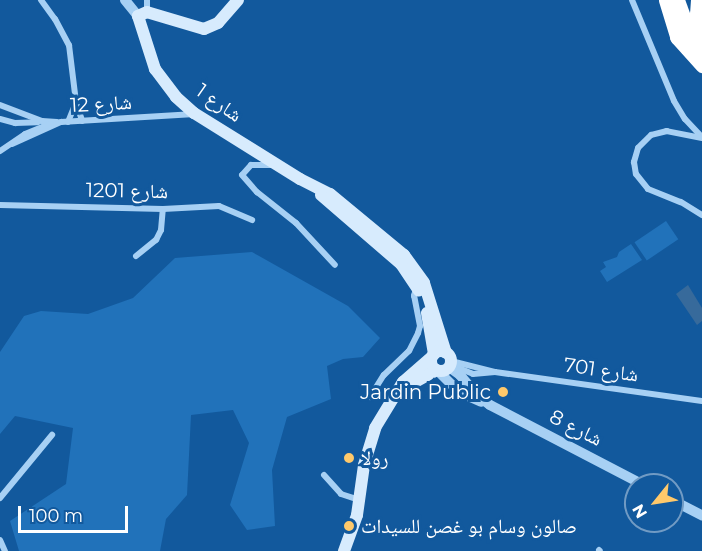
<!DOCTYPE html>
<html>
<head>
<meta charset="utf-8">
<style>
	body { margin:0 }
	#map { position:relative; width:702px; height:551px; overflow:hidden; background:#12599d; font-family:Montserrat,"Noto Naskh Arabic",sans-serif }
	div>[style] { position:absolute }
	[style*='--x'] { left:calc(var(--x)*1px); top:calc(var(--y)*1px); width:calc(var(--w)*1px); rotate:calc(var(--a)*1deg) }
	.green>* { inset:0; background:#2172ba; transform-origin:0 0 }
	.water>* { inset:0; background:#376a9b }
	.minor>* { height:6px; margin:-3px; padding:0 3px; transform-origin:3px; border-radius:3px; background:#a7d0f4 }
	.tertiary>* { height:10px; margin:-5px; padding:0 5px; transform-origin:5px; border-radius:5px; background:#a7d0f4 }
	.secondary>* { height:12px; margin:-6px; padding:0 6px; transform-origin:6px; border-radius:6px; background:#d7ebfd }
	.secondary>.ring { margin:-6px; padding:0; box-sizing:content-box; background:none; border:12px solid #d7ebfd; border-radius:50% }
	.motorway>* { height:15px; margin:-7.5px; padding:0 7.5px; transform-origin:7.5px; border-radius:7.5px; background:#fff }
	.dots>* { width:16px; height:16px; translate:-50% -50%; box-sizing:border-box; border:3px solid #12599d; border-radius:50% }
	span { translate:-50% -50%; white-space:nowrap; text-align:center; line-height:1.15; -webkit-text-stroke:6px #12599d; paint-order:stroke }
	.street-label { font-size:20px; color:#fff }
	.poi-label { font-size:20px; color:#fff }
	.right { translate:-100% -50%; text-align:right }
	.left { translate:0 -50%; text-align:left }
	.north { position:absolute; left:624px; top:473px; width:60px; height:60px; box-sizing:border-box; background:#12599d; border:2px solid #719bc4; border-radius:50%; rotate:240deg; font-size:16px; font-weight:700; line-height:24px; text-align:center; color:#fff }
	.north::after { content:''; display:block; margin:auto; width:21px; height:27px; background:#ffc96b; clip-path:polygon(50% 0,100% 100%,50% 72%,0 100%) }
	.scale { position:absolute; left:18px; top:506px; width:110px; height:27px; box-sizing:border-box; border:3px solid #fff; border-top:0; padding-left:8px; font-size:18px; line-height:21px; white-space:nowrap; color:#fff; -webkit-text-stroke:4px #12599d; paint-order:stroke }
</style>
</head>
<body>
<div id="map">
	<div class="green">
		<div style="left:666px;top:221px;width:22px;height:38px;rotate:56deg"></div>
		<div style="clip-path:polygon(631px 244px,642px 260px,607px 282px,600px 271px,606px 267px,603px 262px,617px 257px,619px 252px)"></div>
		<div style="clip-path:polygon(252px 252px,348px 306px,380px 338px,363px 357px,343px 359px,327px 366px,331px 399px,287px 417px,272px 470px,275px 526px,247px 530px,230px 505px,249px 443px,233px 410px,191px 415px,187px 495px,166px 519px,160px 551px,19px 551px,10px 521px,66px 484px,73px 428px,15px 416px,0 434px,0 352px,24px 316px,41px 311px,88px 314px,133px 298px,175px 258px)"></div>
	</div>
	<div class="water">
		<div style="clip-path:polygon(688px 285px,702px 308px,702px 321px,697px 325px,676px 294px)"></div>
	</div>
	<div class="minor">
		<div style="--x:41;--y:0;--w:24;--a:54"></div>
		<div style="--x:55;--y:19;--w:30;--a:62"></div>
		<div style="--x:69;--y:45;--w:57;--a:83"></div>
		<div style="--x:76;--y:102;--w:20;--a:72"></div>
		<div style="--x:147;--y:0;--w:12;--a:90"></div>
		<div style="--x:632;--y:0;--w:109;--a:67.4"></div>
		<div style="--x:674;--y:101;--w:21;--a:59"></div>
		<div style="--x:685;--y:119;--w:25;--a:47"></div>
		<div style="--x:0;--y:105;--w:45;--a:20.9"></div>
		<div style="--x:42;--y:121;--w:15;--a:4"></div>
		<div style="--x:0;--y:119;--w:16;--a:15"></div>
		<div style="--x:15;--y:123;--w:23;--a:-2"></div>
		<div style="--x:68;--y:122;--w:22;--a:-68"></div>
		<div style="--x:702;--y:138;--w:36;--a:-169"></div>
		<div style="--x:667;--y:131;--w:16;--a:166"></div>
		<div style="--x:651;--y:135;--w:18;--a:135"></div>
		<div style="--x:638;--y:148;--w:15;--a:106"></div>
		<div style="--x:634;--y:162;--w:12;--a:81"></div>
		<div style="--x:636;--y:174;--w:19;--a:51"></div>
		<div style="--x:648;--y:189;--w:35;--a:22"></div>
		<div style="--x:681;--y:202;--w:25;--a:32"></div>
		<div style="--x:12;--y:144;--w:54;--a:-24.2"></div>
		<div style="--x:61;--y:122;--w:134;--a:-3.4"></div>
		<div style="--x:0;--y:151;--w:30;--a:-34"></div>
		<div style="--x:25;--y:134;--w:27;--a:-22"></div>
		<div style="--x:273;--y:165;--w:22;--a:180"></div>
		<div style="--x:251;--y:165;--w:13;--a:132"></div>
		<div style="--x:242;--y:175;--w:23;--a:49"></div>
		<div style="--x:257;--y:192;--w:50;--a:38.5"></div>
		<div style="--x:296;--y:223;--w:57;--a:47.1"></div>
		<div style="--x:0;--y:205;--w:163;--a:1.4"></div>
		<div style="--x:163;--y:209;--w:56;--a:-3.1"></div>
		<div style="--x:219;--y:206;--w:36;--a:23"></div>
		<div style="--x:136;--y:256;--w:26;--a:-39"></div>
		<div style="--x:156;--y:240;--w:11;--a:-63"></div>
		<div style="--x:161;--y:230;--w:21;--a:-85"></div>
		<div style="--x:451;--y:361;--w:45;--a:14"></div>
		<div style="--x:495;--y:372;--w:209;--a:8"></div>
		<div style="--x:456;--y:367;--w:18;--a:22"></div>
		<div style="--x:473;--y:374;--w:22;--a:-5"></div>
		<div style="--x:370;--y:397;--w:26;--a:-58"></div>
		<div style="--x:384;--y:375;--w:35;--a:-44"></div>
		<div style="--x:409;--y:351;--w:20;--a:-63"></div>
		<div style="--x:418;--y:333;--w:7;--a:-74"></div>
		<div style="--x:420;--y:326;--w:31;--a:-101"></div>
		<div style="--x:414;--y:296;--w:8;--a:-76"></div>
		<div style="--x:324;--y:475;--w:25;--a:48"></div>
		<div style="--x:341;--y:494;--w:19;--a:18"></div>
		<div style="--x:0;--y:498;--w:82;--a:-50.5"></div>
		<div style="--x:0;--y:540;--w:12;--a:66"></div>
		<div style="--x:599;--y:550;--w:1;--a:45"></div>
	</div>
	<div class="tertiary">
		<div style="--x:125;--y:0;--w:21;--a:51"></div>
		<div style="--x:449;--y:367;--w:14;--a:36"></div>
		<div style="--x:460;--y:375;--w:26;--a:50"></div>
		<div style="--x:477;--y:395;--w:16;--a:38"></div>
		<div style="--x:490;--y:405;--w:174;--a:27.5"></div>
		<div style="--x:438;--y:371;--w:30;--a:45"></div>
		<div style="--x:459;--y:392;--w:24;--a:24"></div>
		<div style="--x:672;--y:500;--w:34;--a:27"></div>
	</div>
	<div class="secondary">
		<div style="--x:238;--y:0;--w:30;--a:131"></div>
		<div style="--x:218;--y:23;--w:15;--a:157"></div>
		<div style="--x:204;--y:29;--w:59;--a:-163.4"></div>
		<div style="--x:147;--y:12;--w:10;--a:156"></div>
		<div style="--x:138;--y:16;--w:56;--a:72.2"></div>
		<div style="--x:155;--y:69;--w:35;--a:53"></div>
		<div style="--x:176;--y:97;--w:24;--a:42"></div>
		<div style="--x:194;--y:113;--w:125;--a:31.9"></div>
		<div style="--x:300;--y:179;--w:34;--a:27"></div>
		<div style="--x:330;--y:194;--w:96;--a:39.5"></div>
		<div style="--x:404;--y:255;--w:34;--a:54"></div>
		<div style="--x:424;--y:283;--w:73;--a:72.6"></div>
		<div style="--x:321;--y:195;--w:106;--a:40.8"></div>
		<div style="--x:401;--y:264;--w:32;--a:56"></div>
		<div style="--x:427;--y:313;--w:42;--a:80.3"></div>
		<div class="ring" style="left:431px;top:351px;width:8px;height:8px"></div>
		<div style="--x:406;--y:387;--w:35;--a:-29"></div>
		<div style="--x:344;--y:551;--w:38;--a:-70"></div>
		<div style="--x:357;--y:515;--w:50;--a:-82"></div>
		<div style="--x:364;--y:465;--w:39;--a:-73"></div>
		<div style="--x:375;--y:428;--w:54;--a:-58.7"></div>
		<div style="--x:403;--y:382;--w:38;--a:-41"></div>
	</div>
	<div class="motorway">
		<div style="--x:666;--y:0;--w:39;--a:73"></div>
		<div style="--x:677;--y:37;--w:38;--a:48"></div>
		<div style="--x:677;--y:0;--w:33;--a:70"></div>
		<div style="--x:688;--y:31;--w:21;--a:47"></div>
		<div style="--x:698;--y:0;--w:14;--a:94"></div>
		<div style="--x:697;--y:14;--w:17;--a:73"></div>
	</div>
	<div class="dots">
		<div style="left:503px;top:392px;background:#ffc96b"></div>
		<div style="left:349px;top:458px;background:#ffc96b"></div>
		<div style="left:349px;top:526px;background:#ffc96b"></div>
	</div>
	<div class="street-label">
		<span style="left:219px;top:103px;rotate:35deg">شارع 1</span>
		<span style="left:101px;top:104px;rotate:-3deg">شارع 12</span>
		<span style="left:127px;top:191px;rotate:1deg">شارع 1201</span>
		<span style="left:601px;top:370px;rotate:8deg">شارع 701</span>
		<span style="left:576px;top:428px;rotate:27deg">شارع 8</span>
	</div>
	<div class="poi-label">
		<span class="right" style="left:491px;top:392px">Jardin Public</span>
		<span class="left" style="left:361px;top:458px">رولا</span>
		<span class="left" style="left:361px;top:526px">صالون وسام بو غصن للسيدات</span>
	</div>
	<div class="north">N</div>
	<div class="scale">100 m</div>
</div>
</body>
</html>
